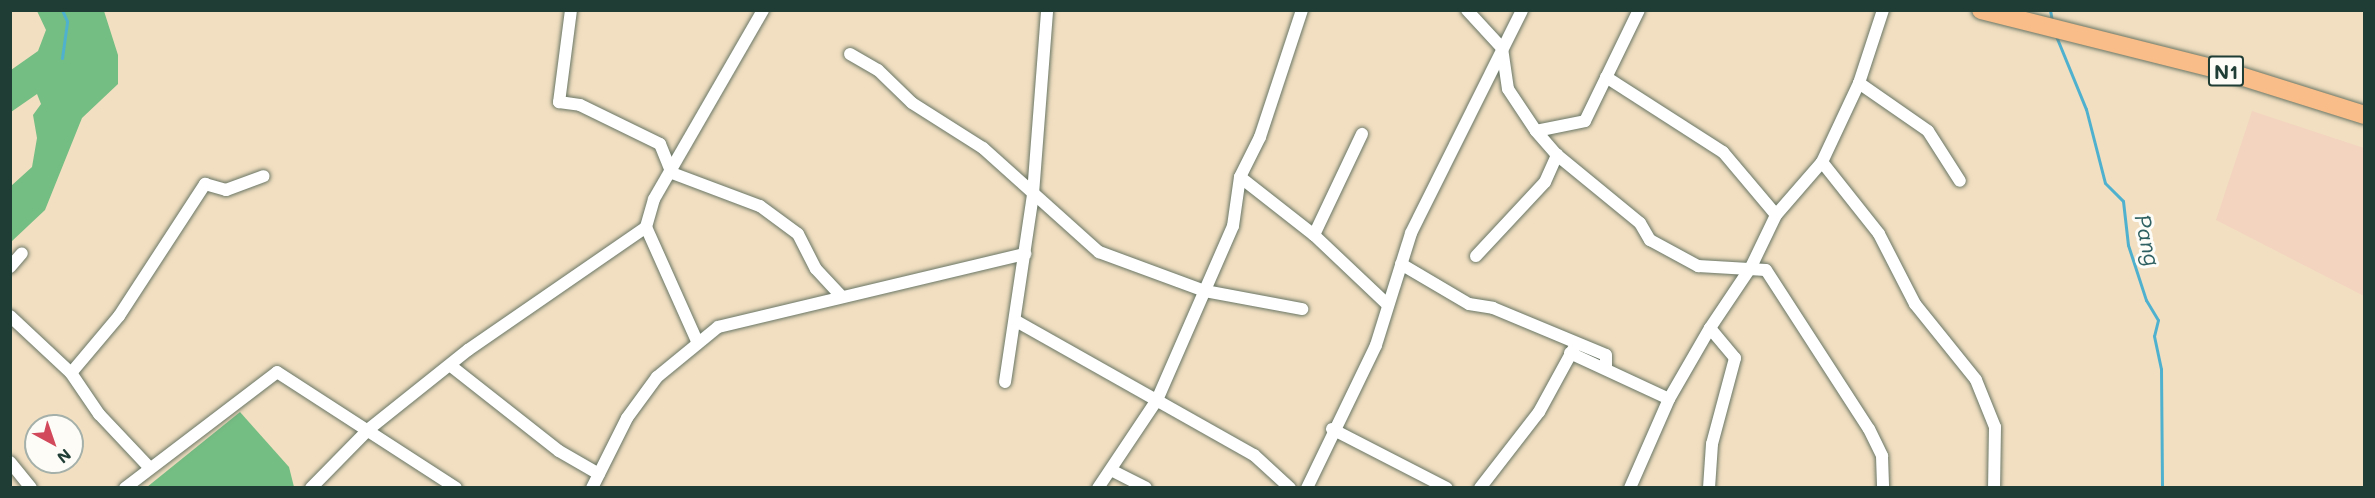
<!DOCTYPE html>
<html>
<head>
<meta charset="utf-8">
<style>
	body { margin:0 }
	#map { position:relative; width:2375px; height:498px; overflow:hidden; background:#f2dfc1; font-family:Mali,sans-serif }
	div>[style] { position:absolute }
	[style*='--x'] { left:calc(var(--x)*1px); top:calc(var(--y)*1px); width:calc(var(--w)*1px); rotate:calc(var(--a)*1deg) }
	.built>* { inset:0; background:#f3d4bf }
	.forest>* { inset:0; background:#74bd83 }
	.stream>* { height:3px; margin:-1.5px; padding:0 1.5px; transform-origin:1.5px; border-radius:1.5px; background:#50b1cf }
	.roads { filter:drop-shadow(0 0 2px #697665) drop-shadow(0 0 2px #697665) }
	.minor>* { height:12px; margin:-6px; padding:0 6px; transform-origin:6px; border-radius:6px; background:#fff }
	.highway>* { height:18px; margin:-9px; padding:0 9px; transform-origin:9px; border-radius:9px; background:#f8bd89 }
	span { translate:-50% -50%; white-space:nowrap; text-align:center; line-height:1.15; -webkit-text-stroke:6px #fdfcf7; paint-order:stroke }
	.shield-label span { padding:2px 4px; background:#fdfcf7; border:2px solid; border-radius:4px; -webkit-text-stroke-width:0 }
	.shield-label { font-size:20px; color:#1f3d34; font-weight:700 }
	.water-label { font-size:22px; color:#2e6062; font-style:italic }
	.frame { position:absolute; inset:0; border:12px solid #1f3d34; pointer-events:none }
	.north { position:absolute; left:24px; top:414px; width:60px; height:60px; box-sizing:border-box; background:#fdfcf7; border:2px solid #a4b0a9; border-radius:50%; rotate:140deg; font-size:16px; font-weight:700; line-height:24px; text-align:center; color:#1f3d34 }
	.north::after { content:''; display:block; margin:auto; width:21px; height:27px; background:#d1495b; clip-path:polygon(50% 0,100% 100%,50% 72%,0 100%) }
</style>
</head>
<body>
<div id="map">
	<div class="built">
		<div style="clip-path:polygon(2252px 111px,2364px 148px,2364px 296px,2216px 220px)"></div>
	</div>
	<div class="forest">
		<div style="clip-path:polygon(37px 11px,104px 11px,118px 55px,118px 84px,82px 118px,45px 210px,11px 242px,11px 186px,32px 167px,37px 138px,33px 115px,41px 104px,37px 94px,11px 112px,11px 70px,38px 51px,46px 30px)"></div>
		<div style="clip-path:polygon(240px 412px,289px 467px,294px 487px,147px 487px)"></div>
	</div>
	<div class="stream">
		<div style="--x:2050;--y:10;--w:11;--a:80"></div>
		<div style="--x:2056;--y:36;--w:79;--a:67.7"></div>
		<div style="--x:2086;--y:109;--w:76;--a:75.6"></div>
		<div style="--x:2105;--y:183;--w:25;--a:45"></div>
		<div style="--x:2123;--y:201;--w:44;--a:83.5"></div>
		<div style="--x:2128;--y:245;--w:58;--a:71.9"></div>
		<div style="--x:2146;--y:300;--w:23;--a:59"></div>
		<div style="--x:2158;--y:320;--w:16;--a:104"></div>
		<div style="--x:2154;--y:336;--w:34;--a:78"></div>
		<div style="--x:2161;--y:369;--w:119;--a:89.5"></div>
		<div style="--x:62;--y:58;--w:37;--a:-82"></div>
		<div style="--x:67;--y:21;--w:12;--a:-114"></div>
	</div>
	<div class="roads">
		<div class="minor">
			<div style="--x:571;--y:10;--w:93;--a:97.4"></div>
			<div style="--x:559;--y:102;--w:21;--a:8"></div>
			<div style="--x:580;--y:105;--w:89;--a:26"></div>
			<div style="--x:660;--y:144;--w:31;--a:68"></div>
			<div style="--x:672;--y:173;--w:94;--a:20.6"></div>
			<div style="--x:760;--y:206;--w:47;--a:36.4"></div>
			<div style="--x:798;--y:234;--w:39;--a:63"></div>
			<div style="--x:816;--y:269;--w:37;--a:47"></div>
			<div style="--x:1467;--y:10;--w:52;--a:47.4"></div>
			<div style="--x:1502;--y:48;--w:41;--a:81.7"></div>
			<div style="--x:1508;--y:89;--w:50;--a:56.3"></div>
			<div style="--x:1536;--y:131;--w:32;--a:49"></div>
			<div style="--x:1557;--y:155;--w:107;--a:39.3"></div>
			<div style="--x:1640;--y:223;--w:20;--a:60"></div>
			<div style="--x:1650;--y:240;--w:55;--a:28.4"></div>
			<div style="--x:1698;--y:266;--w:68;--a:3.4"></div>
			<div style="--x:1766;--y:270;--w:189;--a:57.1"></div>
			<div style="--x:1869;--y:429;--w:30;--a:64"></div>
			<div style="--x:1882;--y:456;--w:32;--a:88"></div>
			<div style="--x:850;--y:54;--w:32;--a:30"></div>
			<div style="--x:878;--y:70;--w:47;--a:44.1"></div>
			<div style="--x:912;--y:103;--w:84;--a:32.4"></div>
			<div style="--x:983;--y:148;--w:156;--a:41.9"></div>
			<div style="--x:1099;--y:252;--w:113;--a:20.2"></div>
			<div style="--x:1205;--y:291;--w:99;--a:10.5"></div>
			<div style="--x:1606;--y:77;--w:139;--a:32.7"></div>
			<div style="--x:1723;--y:152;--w:82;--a:49.9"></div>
			<div style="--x:1859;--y:83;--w:84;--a:34.8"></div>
			<div style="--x:1928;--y:131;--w:59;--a:57.4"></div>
			<div style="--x:1536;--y:131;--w:50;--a:-11.5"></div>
			<div style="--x:1585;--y:121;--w:123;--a:-64.1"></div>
			<div style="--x:1822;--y:162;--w:92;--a:51.6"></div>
			<div style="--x:1879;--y:234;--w:79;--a:62.8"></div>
			<div style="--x:1915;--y:304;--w:97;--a:51.2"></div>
			<div style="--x:1976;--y:380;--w:51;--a:68"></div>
			<div style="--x:1995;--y:427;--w:61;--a:90.9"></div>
			<div style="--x:1240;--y:177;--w:94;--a:38.1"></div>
			<div style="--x:1314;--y:235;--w:102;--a:43.4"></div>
			<div style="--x:646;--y:227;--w:127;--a:65.9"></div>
			<div style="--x:1314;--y:235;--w:112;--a:-64.6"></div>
			<div style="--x:1476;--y:256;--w:101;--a:-47"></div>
			<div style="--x:1545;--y:182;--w:30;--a:-66"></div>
			<div style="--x:1401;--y:264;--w:79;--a:30.5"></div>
			<div style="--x:1469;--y:304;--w:24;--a:9"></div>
			<div style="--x:1493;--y:308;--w:122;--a:22.6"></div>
			<div style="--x:1606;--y:355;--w:14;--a:90"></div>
			<div style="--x:10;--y:267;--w:18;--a:-49"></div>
			<div style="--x:10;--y:316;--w:83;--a:43.1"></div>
			<div style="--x:71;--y:373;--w:50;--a:55.7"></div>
			<div style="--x:99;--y:414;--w:73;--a:46.7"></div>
			<div style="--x:1016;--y:321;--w:273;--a:29.4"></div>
			<div style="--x:1254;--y:455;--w:49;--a:42.5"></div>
			<div style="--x:1570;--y:353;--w:109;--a:24.9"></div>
			<div style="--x:1669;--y:399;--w:97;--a:113.7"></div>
			<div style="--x:451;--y:366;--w:137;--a:38.2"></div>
			<div style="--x:559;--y:451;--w:46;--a:29.9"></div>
			<div style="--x:71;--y:373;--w:75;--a:-49.9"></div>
			<div style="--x:119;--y:316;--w:158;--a:-56.9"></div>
			<div style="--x:205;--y:184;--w:22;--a:16"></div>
			<div style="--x:226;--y:190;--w:40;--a:-20.2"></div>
			<div style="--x:1005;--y:382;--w:190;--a:-81.5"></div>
			<div style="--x:1033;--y:194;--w:185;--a:-85.6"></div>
			<div style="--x:1669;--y:399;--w:82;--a:-60"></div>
			<div style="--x:1332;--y:429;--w:129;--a:27.2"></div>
			<div style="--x:10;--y:462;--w:33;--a:51"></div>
			<div style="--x:1111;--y:470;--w:39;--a:27"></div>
			<div style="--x:125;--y:488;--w:191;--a:-37.3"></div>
			<div style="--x:277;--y:372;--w:213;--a:32.9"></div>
			<div style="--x:311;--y:488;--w:83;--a:-45.5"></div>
			<div style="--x:369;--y:429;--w:127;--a:-38.6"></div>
			<div style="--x:468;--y:350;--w:216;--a:-34.6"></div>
			<div style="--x:646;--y:227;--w:29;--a:-74"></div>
			<div style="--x:654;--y:199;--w:218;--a:-60"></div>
			<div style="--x:592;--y:488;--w:78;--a:-63.4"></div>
			<div style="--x:627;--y:418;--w:51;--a:-53.8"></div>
			<div style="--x:657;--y:377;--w:79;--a:-39.3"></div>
			<div style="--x:718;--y:327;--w:316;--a:-13.4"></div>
			<div style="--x:1098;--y:488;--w:106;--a:-56.2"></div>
			<div style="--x:1157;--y:400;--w:190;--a:-66.4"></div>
			<div style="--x:1233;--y:226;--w:49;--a:-81.9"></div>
			<div style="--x:1240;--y:177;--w:45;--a:-63.4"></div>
			<div style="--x:1260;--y:137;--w:134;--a:-71.7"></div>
			<div style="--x:1307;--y:488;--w:159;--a:-64.2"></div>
			<div style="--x:1376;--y:345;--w:117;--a:-72.6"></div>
			<div style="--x:1411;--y:233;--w:249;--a:-63.5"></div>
			<div style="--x:1480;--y:488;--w:96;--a:-52.2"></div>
			<div style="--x:1539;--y:412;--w:73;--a:-61.3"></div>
			<div style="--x:1709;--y:488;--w:44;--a:-86.1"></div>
			<div style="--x:1712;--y:444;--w:89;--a:-75"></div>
			<div style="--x:1735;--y:358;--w:39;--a:-130"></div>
			<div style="--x:1710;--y:328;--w:73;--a:-56.1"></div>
			<div style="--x:1751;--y:267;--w:58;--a:-64.3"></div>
			<div style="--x:1776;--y:215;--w:70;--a:-49"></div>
			<div style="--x:1822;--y:162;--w:87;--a:-64.9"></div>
			<div style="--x:1859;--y:83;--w:77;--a:-71.8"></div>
		</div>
		<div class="highway">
			<div style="--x:1981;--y:10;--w:255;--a:14.1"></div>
			<div style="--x:2228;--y:72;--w:143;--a:17.5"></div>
		</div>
	</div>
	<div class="shield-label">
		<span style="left:2226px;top:71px">N1</span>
	</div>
	<div class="water-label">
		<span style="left:2148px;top:240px;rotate:78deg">Pang</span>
	</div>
	<div class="frame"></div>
	<div class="north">N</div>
</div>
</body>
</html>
